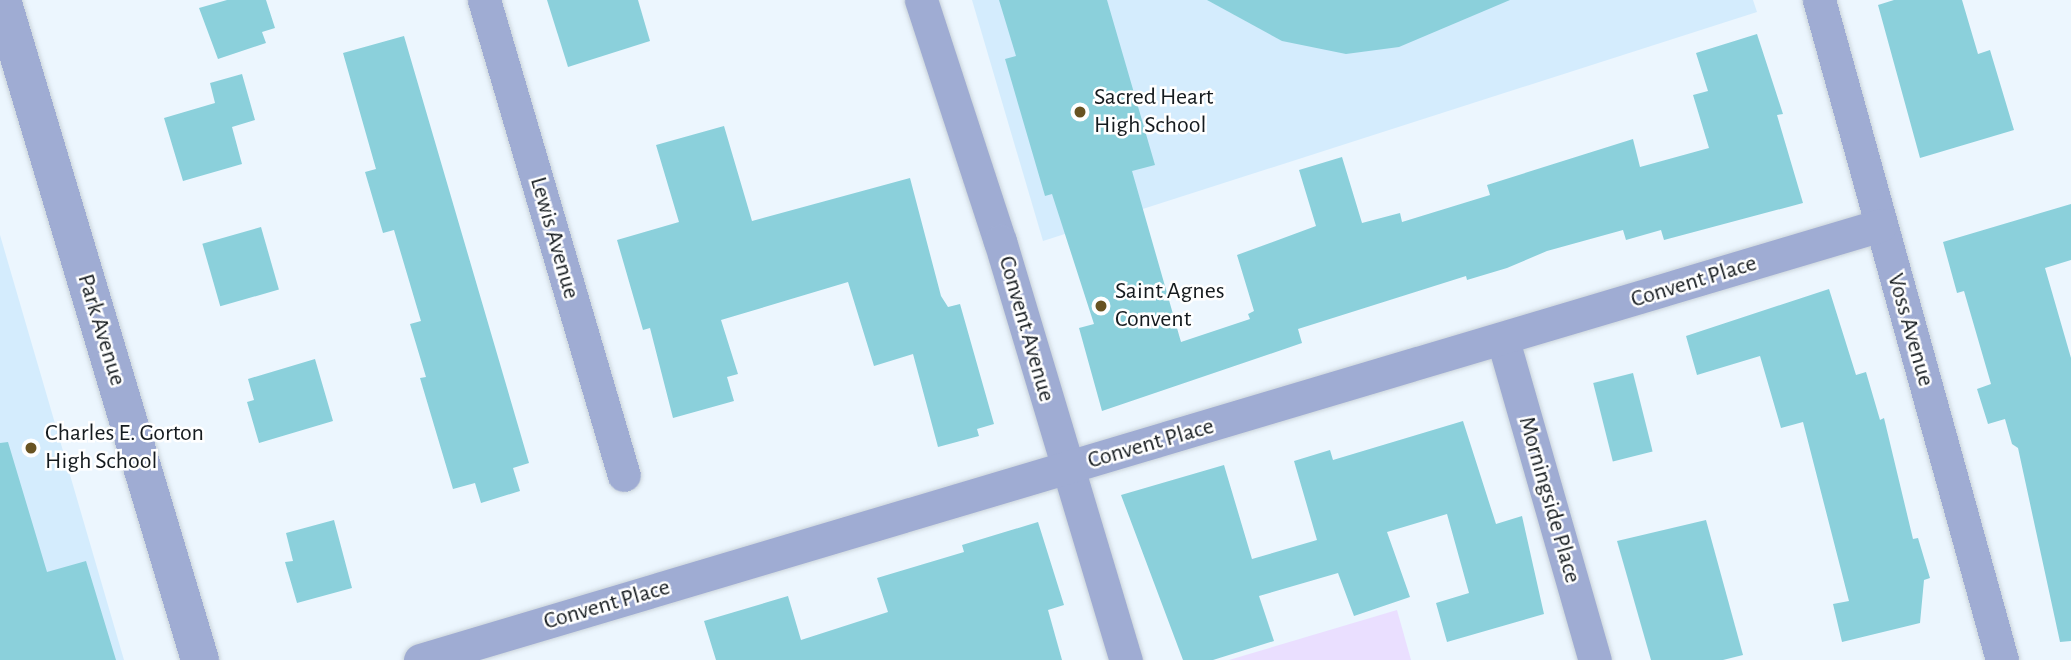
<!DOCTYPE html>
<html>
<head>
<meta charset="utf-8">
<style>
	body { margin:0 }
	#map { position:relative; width:2071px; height:660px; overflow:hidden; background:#ecf6fe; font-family:"Alegreya Sans",sans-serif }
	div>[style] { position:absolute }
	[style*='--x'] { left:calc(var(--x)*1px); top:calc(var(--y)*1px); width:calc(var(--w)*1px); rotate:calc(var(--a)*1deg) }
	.built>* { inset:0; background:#d4ecfd }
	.green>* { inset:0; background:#eadfff }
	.building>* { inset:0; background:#8bd0db; transform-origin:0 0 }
	.roads { filter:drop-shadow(0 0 2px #cad3da) drop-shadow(0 0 2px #cad3da) }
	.minor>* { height:33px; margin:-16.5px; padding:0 16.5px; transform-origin:16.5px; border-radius:16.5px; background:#9facd3 }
	.tertiary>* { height:38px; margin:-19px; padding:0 19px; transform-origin:19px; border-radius:19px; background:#9facd3 }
	.dots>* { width:19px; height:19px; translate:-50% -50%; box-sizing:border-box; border:4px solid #fff; border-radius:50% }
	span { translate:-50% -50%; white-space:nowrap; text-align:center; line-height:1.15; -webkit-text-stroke:5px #fff; paint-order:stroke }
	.poi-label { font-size:24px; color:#151b1f }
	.left { translate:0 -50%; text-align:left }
	.street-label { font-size:24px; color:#151b1f }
</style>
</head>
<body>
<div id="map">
	<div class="built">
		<div style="clip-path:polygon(972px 0,1753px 0,1757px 12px,1043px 241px)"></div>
		<div style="clip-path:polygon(0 235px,124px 660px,0 660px)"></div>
	</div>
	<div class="green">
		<div style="clip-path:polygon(1397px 610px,1411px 660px,1229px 660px)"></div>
	</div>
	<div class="building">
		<div style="clip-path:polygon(227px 0,266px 0,275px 28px,262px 32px,266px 43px,218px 59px,199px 8px)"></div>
		<div style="clip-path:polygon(547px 0,638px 0,650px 41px,568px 67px)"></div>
		<div style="clip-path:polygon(999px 0,1107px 0,1155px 165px,1132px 171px,1181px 342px,1250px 319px,1248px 314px,1254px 311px,1237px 255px,1316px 226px,1299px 170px,1342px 157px,1362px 223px,1400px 213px,1402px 222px,1490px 195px,1487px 185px,1633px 139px,1640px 167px,1709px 148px,1693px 95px,1708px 91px,1696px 53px,1757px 34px,1783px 114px,1777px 115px,1803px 203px,1664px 240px,1661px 230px,1626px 240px,1623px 230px,1547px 251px,1507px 268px,1467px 280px,1466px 276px,1298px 329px,1302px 343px,1102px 411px,1079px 328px,1094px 324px,1052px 194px,1045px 196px,1005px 59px,1016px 56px)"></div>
		<div style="clip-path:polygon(1207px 0,1510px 0,1399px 47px,1346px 54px,1282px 41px)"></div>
		<div style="clip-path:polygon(1894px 0,1962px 0,1978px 54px,1990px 50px,2014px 130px,1920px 158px,1878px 5px)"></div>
		<div style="clip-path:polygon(404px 36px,529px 463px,513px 468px,520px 491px,481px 503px,475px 483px,453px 489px,420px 378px,426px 377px,410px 324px,421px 321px,394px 230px,383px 233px,365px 172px,376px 169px,343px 53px)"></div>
		<div style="clip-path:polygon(242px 74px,255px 120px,232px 127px,242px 164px,183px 181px,164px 118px,215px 103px,210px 83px)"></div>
		<div style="clip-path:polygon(724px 126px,752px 221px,910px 178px,941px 296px,948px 307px,960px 304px,994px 424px,977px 429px,979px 436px,938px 447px,913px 354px,874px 366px,848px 282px,721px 320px,738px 374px,727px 377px,734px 401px,673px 418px,650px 328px,643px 330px,617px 240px,679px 222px,656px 145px)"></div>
		<div style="clip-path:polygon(2071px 204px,2071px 260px,2045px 268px,2071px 358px,2071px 641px,2060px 642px,2018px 448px,2012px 444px,2005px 419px,1988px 424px,1977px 389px,1991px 384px,1964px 291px,1957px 293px,1943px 242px)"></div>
		<div style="left:261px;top:227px;width:65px;height:61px;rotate:74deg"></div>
		<div style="clip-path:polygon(1829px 289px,1856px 375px,1866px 372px,1880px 420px,1884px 418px,1913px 539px,1918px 538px,1930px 578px,1924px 580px,1920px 623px,1842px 642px,1833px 604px,1849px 601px,1803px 422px,1781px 428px,1760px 356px,1697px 375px,1686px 336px)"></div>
		<div style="clip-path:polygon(315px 359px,333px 421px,259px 443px,247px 402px,254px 400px,248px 379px)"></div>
		<div style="left:1633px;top:373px;width:81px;height:41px;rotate:76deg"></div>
		<div style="clip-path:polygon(1463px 421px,1496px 524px,1522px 516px,1544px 614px,1447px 642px,1436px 603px,1469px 593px,1447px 514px,1387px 532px,1410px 597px,1354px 616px,1338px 573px,1259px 596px,1274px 641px,1213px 660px,1183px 660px,1121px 495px,1224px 465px,1252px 559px,1317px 540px,1294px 461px,1330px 450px,1333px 460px)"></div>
		<div style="clip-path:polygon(8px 442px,47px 572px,86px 561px,116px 660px,0 660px,0 443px)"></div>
		<div style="clip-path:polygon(334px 520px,352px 588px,297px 603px,285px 562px,293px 561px,286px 533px)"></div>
		<div style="clip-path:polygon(1706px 520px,1743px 655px,1723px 660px,1651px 660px,1617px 541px)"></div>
		<div style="clip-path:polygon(1038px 522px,1064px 605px,1048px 610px,1062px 660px,716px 660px,704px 621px,788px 596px,801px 640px,888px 612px,877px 578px,964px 552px,962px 545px)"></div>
	</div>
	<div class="roads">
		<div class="minor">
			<div style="--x:484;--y:0;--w:495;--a:73.6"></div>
			<div style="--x:921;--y:0;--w:254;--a:71.9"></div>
			<div style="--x:1000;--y:241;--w:438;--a:73.3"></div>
			<div style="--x:1819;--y:0;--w:685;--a:74.5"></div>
			<div style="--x:1503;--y:340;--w:333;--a:74"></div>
			<div style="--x:420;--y:660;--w:1524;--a:-16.58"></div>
		</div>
		<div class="tertiary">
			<div style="--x:2;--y:0;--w:689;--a:73.3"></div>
		</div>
	</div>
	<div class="dots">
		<div style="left:1080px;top:112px;background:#685322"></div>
		<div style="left:1101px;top:306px;background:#685322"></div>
		<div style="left:31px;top:448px;background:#685322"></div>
	</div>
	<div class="poi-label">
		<span class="left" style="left:1094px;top:112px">Sacred Heart<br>High School</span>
		<span class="left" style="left:1115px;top:306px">Saint Agnes<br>Convent</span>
		<span class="left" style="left:45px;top:448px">Charles E. Gorton<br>High School</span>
	</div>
	<div class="street-label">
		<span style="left:554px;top:238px;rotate:74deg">Lewis Avenue</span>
		<span style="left:1694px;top:282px;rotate:-17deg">Convent Place</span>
		<span style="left:1026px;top:329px;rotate:74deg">Convent Avenue</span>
		<span style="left:101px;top:330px;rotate:73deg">Park Avenue</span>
		<span style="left:1910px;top:330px;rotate:74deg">Voss Avenue</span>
		<span style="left:1151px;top:444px;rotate:-16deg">Convent Place</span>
		<span style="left:1549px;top:500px;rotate:74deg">Morningside Place</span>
		<span style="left:607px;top:605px;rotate:-16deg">Convent Place</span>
	</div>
</div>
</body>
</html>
